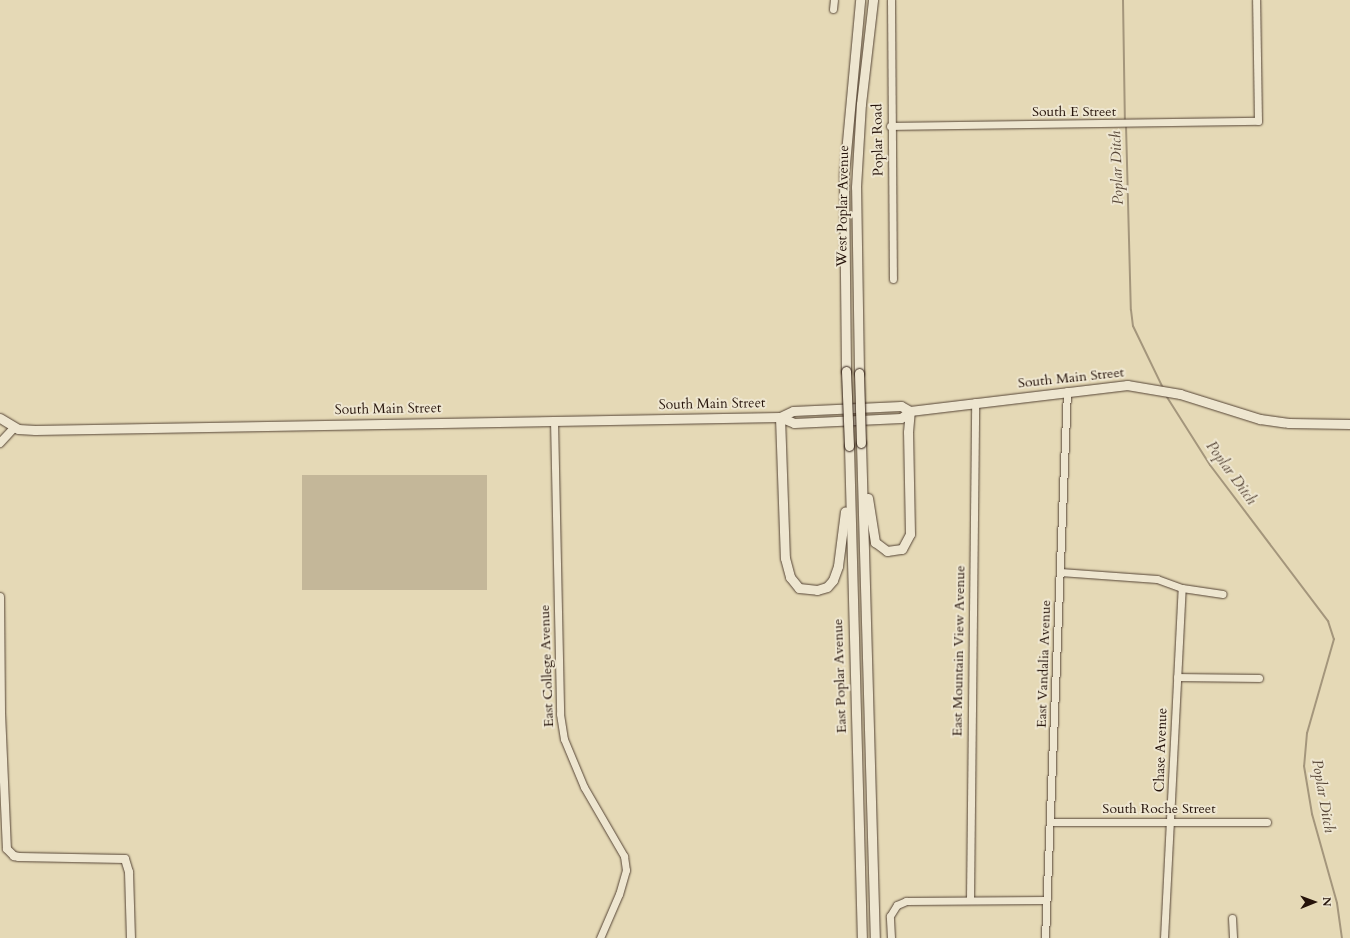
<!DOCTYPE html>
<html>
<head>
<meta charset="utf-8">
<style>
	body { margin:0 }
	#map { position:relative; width:1350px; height:938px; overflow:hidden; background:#e5d9b6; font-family:Cardo,serif }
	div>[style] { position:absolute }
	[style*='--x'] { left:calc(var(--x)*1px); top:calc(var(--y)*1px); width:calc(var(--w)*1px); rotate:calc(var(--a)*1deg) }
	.green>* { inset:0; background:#c4b799; transform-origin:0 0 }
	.stream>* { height:2px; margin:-1px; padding:0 1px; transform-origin:1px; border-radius:1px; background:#a4967c }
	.roads { filter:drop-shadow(0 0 1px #554435) drop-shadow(0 0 1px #554435) }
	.minor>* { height:7px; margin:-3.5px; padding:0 3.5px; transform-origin:3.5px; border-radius:3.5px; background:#eee6d0 }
	.tertiary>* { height:8px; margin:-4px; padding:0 4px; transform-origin:4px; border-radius:4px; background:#eee6d0 }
	.secondary>* { height:9px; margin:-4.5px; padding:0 4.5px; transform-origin:4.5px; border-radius:4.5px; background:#eee6d0 }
	.bridges { filter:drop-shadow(0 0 1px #25130a) drop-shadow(0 0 1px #25130a) }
	.secondary-bridge>* { height:9px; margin:-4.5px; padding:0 4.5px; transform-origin:4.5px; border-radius:4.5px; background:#eee6d0 }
	span { translate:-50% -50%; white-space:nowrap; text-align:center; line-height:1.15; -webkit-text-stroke:4px #eee6d0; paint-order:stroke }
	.street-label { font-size:14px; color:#25130a }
	.water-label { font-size:15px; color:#584738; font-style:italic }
	.north { position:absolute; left:1294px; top:882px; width:40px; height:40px; -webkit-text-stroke:3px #eee6d0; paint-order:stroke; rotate:89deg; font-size:11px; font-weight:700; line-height:16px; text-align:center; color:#25130a }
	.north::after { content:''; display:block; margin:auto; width:14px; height:18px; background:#25130a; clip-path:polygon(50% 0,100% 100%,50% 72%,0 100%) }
</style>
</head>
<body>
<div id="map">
	<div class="green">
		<div style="left:487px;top:475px;width:115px;height:185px;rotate:90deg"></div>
	</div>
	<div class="stream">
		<div style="--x:1123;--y:0;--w:121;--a:89.1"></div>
		<div style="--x:1126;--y:125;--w:185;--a:88.5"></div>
		<div style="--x:1131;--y:310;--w:16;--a:83"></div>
		<div style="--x:1133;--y:326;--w:69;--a:64.2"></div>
		<div style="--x:1165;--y:394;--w:84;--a:57.6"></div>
		<div style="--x:1210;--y:465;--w:196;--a:52.9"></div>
		<div style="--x:1328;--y:621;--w:19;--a:72"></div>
		<div style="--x:1334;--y:639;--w:98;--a:106"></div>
		<div style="--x:1307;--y:733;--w:33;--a:95"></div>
		<div style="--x:1304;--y:766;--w:49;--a:80.5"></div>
		<div style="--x:1312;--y:814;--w:92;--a:74.3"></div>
		<div style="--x:1337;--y:903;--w:35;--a:82"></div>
	</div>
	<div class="roads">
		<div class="minor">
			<div style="--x:891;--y:0;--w:279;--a:89.6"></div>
			<div style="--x:833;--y:9;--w:9;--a:-84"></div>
			<div style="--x:890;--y:126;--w:368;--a:-0.8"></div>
			<div style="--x:1258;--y:121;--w:121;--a:-90.9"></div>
			<div style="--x:554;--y:420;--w:294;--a:88.8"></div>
			<div style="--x:560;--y:714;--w:25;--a:81"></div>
			<div style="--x:564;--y:739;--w:52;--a:67.4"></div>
			<div style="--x:584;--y:787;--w:80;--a:59.9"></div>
			<div style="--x:624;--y:856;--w:14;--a:82"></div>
			<div style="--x:626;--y:870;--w:25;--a:106"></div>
			<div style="--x:619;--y:894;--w:48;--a:113.4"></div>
			<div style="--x:1060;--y:572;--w:97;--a:4.1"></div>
			<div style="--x:1157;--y:579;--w:27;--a:20"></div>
			<div style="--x:1182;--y:588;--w:41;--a:8.3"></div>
			<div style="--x:1177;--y:677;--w:82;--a:0.7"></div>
			<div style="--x:1051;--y:822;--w:216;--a:0"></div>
			<div style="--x:970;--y:900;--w:498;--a:-89.4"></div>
			<div style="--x:1232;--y:918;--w:20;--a:87"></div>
			<div style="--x:891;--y:938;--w:22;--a:-93"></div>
			<div style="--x:890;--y:916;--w:13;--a:-58"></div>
			<div style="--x:897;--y:905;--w:10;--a:-24"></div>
			<div style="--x:906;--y:901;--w:140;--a:-0.4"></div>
			<div style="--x:1045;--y:938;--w:547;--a:-87.7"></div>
			<div style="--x:1164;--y:938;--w:350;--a:-87.1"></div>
		</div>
		<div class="tertiary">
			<div style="--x:0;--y:443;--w:21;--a:-47"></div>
			<div style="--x:0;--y:597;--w:116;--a:89.5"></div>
			<div style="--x:1;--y:713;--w:136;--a:87.5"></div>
			<div style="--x:7;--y:849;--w:10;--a:45"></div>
			<div style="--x:14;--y:856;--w:5;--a:11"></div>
			<div style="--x:19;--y:857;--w:106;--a:1.1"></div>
			<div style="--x:125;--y:859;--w:14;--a:73"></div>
			<div style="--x:129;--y:872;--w:66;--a:88.3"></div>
		</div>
		<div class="secondary">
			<div style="--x:846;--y:371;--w:197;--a:-90.6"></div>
			<div style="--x:844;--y:174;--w:175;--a:-84.7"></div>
			<div style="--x:859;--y:373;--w:186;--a:-90.9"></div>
			<div style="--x:856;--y:187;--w:83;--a:-86.6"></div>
			<div style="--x:861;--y:104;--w:105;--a:-83.4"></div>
			<div style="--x:780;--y:417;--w:15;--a:23"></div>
			<div style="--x:794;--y:423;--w:107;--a:-2.7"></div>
			<div style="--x:901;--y:418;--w:11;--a:-38"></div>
			<div style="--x:910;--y:411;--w:219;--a:-6.8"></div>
			<div style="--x:1127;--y:385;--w:54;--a:9.6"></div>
			<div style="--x:1180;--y:394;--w:84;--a:17.4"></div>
			<div style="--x:1260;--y:419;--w:29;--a:8"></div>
			<div style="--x:1289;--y:423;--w:61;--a:0.9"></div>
			<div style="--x:780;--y:417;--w:141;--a:88"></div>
			<div style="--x:785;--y:558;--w:20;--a:75"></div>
			<div style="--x:790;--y:577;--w:14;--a:51"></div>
			<div style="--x:799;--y:588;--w:18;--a:6"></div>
			<div style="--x:817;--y:590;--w:10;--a:-17"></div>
			<div style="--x:827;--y:587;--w:9;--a:-49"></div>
			<div style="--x:833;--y:580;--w:15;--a:-70"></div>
			<div style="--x:838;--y:566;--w:55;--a:-82.7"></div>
			<div style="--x:0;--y:418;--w:21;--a:31"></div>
			<div style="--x:18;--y:429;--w:17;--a:3"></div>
			<div style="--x:35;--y:430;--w:745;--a:-1"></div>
			<div style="--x:780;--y:417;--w:14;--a:-25"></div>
			<div style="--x:793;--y:411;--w:108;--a:-2.7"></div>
			<div style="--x:901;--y:406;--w:10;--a:29"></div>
			<div style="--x:861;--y:443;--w:495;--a:88.4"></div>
			<div style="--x:849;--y:446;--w:492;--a:88.5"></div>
			<div style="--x:868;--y:498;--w:45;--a:81"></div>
			<div style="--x:875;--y:542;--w:15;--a:37"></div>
			<div style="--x:887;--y:551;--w:15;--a:-8"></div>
			<div style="--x:902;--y:549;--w:17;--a:-62"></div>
			<div style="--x:910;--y:534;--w:102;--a:-91.1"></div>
			<div style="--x:908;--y:432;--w:21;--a:-85"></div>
		</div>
	</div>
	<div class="bridges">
		<div class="secondary-bridge">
			<div style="--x:846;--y:371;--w:75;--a:87.7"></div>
			<div style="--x:859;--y:373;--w:70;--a:88.4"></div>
		</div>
	</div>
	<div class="street-label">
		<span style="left:1074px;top:112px">South E Street</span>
		<span style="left:878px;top:140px;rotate:-91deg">Poplar Road</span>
		<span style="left:843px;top:206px;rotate:-89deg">West Poplar Avenue</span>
		<span style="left:1071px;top:378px;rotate:-6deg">South Main Street</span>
		<span style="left:712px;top:404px;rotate:-1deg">South Main Street</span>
		<span style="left:388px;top:409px;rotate:-1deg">South Main Street</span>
		<span style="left:959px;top:651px;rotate:-89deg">East Mountain View Avenue</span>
		<span style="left:1044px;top:664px;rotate:-88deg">East Vandalia Avenue</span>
		<span style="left:547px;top:666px;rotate:-92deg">East College Avenue</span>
		<span style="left:840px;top:676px;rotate:-92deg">East Poplar Avenue</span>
		<span style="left:1161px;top:750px;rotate:-88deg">Chase Avenue</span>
		<span style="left:1159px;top:809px">South Roche Street</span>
	</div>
	<div class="water-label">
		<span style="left:1117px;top:168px;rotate:-92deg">Poplar Ditch</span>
		<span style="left:1231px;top:473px;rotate:54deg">Poplar Ditch</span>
		<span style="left:1323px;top:796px;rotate:80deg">Poplar Ditch</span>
	</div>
	<div class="north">N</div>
</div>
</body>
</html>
